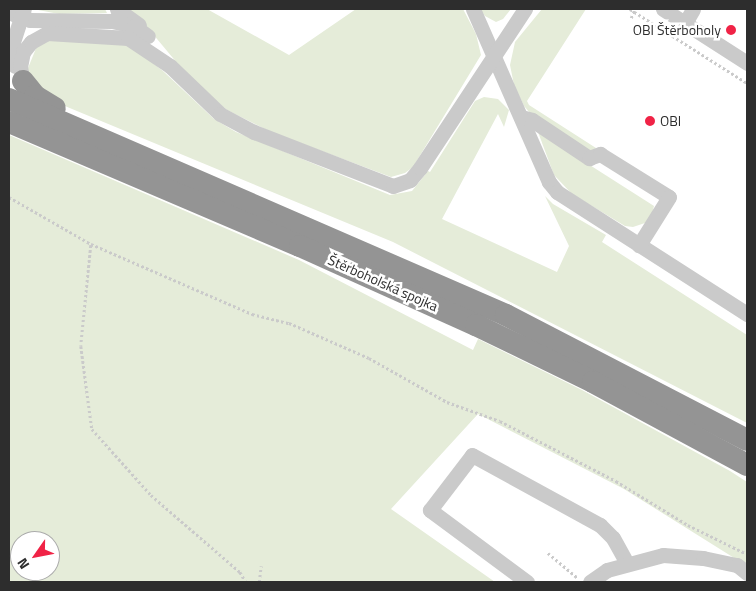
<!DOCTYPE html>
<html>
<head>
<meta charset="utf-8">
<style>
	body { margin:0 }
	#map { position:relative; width:756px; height:591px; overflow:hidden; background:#fff; font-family:"Titillium Web",sans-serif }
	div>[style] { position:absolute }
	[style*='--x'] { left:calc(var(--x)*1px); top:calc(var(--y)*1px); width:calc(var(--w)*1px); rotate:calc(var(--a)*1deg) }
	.green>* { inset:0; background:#e5ecd9 }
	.path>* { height:2.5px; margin-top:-1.25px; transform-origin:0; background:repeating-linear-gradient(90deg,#cacaca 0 2.5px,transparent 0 5px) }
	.minor>* { height:15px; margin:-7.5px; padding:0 7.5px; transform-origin:7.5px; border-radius:7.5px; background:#cacaca }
	.highway>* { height:22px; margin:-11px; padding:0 11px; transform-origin:11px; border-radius:11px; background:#949494 }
	.dots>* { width:14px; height:14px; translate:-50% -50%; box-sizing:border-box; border:2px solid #fff; border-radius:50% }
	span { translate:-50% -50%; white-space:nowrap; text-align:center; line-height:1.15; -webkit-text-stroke:5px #fff; paint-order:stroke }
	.poi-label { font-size:14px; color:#2d2d2d }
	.right { translate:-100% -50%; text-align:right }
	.left { translate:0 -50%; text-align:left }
	.street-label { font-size:14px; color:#2d2d2d }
	.frame { position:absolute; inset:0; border:10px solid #2d2d2d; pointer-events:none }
	.north { position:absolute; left:10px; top:531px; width:50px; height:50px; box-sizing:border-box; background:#fff; border:1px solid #ababab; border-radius:50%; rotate:237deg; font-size:14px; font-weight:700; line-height:20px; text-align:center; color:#2d2d2d }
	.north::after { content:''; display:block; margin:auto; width:18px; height:22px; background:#f02346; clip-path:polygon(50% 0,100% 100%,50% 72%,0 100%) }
</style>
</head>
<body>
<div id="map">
	<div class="green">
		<div style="clip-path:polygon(33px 9px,105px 9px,107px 13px,59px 14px)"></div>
		<div style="clip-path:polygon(126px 9px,207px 9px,289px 55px,356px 9px,463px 9px,476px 34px,481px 55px,413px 167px,405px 173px,391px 177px,271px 132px,227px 110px,193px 82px,147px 27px)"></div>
		<div style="clip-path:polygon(480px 9px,511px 9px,503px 19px,496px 22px,485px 16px)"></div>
		<div style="clip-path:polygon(542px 9px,586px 9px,527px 101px,529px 105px,596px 148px,591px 155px,535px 119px,524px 106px,514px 85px,510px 65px,515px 42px)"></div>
		<div style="clip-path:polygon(52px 38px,127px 43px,163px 71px,214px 119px,236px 132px,390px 195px,412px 191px,428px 171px,430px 172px,475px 101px,484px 97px,498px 99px,509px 110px,504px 127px,498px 114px,442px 219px,557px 272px,569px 246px,545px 196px,553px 204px,606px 235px,602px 242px,747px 335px,747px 423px,393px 242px,48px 99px,29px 76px,28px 68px,37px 46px)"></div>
		<div style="clip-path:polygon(538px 132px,654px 206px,652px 214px,645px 223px,633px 227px,625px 226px,572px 194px,554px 175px)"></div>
		<div style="clip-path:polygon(evenodd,9px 135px,299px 260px,473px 350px,478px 339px,582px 390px,730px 471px,747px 482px,747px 566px,624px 489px,478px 414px,391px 509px,495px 582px,9px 582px,9px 135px,20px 541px,50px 541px,50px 571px,20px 571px,20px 541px)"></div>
	</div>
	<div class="path">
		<div style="--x:630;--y:9;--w:138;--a:32.3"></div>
		<div style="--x:631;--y:18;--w:8;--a:-67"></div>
		<div style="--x:9;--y:197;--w:95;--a:29.8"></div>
		<div style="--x:91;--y:244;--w:176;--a:23.5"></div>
		<div style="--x:252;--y:314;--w:38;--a:14"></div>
		<div style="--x:289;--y:323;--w:87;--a:23.6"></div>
		<div style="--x:369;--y:358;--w:90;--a:29.4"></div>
		<div style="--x:447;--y:402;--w:56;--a:19.7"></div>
		<div style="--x:500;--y:421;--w:131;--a:27.3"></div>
		<div style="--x:616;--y:481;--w:84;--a:31.4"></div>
		<div style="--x:688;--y:525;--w:66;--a:26.2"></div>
		<div style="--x:91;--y:245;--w:101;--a:95.7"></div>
		<div style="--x:81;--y:346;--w:84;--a:82.5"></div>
		<div style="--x:92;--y:429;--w:89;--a:48.2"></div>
		<div style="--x:151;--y:495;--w:118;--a:40.9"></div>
		<div style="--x:240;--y:572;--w:12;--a:59"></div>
		<div style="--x:548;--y:553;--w:39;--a:40"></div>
		<div style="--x:259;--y:582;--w:16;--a:-83"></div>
	</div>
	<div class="minor">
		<div style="--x:117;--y:9;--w:27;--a:36"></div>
		<div style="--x:473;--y:9;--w:189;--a:66.3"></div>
		<div style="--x:549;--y:182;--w:13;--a:51"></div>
		<div style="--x:557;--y:192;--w:226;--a:32.7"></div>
		<div style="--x:663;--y:9;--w:100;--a:32.7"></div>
		<div style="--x:13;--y:14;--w:18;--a:19"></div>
		<div style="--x:30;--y:20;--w:82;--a:0.7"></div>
		<div style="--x:112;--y:21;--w:23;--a:13"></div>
		<div style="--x:134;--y:26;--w:17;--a:36"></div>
		<div style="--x:685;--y:23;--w:16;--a:-60"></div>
		<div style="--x:15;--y:66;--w:24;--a:-95"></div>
		<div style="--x:13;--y:42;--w:35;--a:-72"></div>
		<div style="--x:23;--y:81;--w:14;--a:-102"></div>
		<div style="--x:20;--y:67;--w:15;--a:-79"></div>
		<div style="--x:23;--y:52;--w:13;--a:-51"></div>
		<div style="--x:31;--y:42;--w:18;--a:-29"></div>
		<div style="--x:47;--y:33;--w:81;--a:3.5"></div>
		<div style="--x:128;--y:38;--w:50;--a:33.7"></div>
		<div style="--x:170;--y:66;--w:69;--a:43.8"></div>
		<div style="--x:220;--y:114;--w:38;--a:28"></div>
		<div style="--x:254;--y:132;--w:149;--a:21.2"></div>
		<div style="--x:393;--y:186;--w:18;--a:-19"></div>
		<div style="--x:410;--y:180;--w:16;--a:-50"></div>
		<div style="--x:420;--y:168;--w:191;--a:-56.6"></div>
		<div style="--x:521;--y:117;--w:11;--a:15"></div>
		<div style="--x:532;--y:120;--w:69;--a:33.7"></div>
		<div style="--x:589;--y:158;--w:12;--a:-20"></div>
		<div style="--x:600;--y:154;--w:81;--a:31.9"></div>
		<div style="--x:669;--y:197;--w:57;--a:122"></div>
		<div style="--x:527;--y:582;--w:121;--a:-143.4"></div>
		<div style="--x:430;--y:510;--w:69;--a:-52.6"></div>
		<div style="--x:472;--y:455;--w:146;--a:28.7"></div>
		<div style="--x:600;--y:525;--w:18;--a:45"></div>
		<div style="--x:613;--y:538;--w:29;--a:61"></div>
		<div style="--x:590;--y:582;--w:21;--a:-35"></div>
		<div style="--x:607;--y:570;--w:58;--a:-15"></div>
		<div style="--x:663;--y:555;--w:40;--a:4.3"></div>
		<div style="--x:703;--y:558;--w:35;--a:12"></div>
		<div style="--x:737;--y:565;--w:13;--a:39"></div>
	</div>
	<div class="highway">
		<div style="--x:23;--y:81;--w:19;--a:51"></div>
		<div style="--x:35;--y:96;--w:23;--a:31"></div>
		<div style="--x:9;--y:99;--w:542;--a:23.49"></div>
		<div style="--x:506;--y:315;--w:271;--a:27.4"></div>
		<div style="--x:9;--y:122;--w:316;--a:23.1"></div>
		<div style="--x:300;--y:246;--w:193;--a:24.2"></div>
		<div style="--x:476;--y:325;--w:130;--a:26"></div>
		<div style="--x:593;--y:382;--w:175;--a:28.3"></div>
	</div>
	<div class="dots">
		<div style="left:731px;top:30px;background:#f02346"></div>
		<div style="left:650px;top:121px;background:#f02346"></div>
	</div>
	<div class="poi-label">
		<span class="right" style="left:721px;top:30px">OBI Štěrboholy</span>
		<span class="left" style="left:660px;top:121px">OBI</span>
	</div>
	<div class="street-label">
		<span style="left:383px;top:283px;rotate:24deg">Štěrboholská spojka</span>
	</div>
	<div class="frame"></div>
	<div class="north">N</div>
</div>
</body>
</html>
